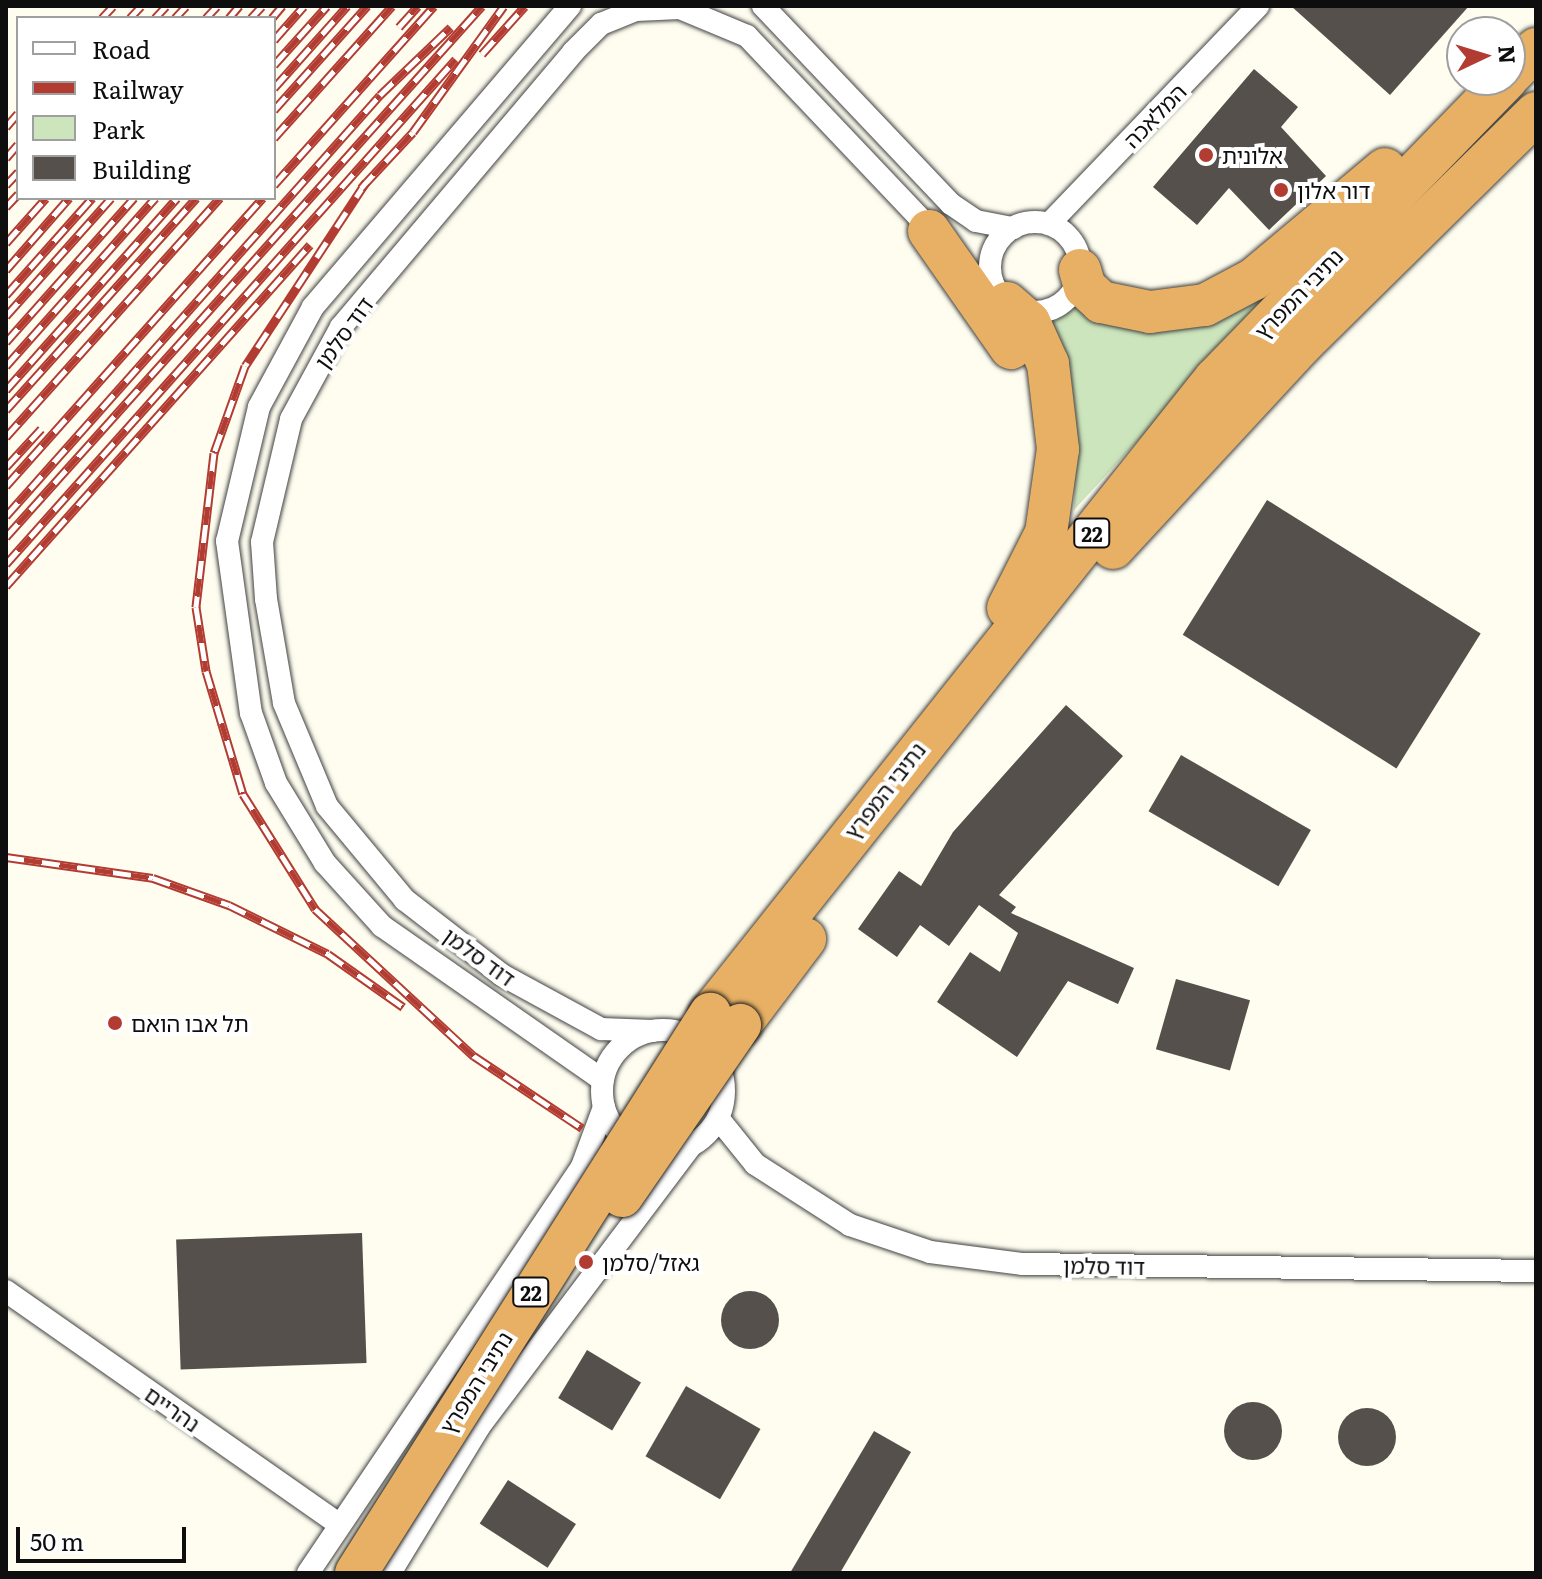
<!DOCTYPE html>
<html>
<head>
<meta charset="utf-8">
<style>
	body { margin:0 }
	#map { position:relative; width:1542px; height:1579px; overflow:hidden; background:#fefdf0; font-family:Literata,"Noto Sans Hebrew",serif }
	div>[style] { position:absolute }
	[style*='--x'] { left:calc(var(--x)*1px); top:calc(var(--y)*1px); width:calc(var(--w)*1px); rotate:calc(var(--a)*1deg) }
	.green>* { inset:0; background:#cce5bc }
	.building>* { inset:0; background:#55504b; transform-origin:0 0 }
	.round { border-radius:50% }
	.roads { filter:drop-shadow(0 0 2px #414141) drop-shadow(0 0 2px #414141) }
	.minor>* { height:22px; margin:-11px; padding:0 11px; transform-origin:11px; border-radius:11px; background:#fff }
	.minor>.ring { margin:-11px; padding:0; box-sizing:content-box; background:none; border:22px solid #fff; border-radius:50% }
	.motorway>* { height:42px; margin:-21px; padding:0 21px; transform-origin:21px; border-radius:21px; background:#e7b064 }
	.rail>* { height:9px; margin-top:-4.5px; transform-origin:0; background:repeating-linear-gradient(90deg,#fff 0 18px,#b23c32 0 36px); box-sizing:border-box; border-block:2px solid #b23c32 }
	.bridges { filter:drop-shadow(0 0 2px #1f1f1f) drop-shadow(0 0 2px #1f1f1f) }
	.motorway-bridge>* { height:42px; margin:-21px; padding:0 21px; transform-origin:21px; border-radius:21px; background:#e7b064 }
	.dots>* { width:22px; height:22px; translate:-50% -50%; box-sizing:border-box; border:4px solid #fff; border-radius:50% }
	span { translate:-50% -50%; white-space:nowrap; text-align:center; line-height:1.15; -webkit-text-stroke:8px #fff; paint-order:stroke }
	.shield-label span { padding:2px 6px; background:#fff; border:2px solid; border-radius:6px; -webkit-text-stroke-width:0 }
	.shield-label { font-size:20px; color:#0e0e0e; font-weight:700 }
	.street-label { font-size:22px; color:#0e0e0e }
	.poi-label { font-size:22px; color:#0e0e0e }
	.left { translate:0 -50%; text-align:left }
	.frame { position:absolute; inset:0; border:8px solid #0e0e0e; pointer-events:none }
	.legend { position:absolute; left:16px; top:16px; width:260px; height:184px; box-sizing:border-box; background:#fff; border:2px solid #9f9f9f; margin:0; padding:10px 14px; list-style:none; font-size:24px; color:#0e0e0e }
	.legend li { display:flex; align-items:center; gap:16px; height:40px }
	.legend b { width:40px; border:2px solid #9f9f9f }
	.north { position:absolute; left:1446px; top:16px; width:80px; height:80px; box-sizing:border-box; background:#fff; border:2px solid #9f9f9f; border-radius:50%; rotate:86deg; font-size:22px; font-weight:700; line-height:32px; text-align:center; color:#0e0e0e }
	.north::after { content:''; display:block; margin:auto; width:28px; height:36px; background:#b23c32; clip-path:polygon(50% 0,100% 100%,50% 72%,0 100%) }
	.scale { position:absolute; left:16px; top:1527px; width:170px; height:36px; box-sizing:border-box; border:4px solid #0e0e0e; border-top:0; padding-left:10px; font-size:24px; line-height:28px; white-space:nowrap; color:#0e0e0e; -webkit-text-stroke:6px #fff; paint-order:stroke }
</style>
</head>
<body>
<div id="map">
	<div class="green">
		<div style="clip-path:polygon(1312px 252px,1074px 510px,1075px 456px,1045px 328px,1081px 303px,1103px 317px)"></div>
	</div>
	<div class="building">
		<div style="clip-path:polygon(1291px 6px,1469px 6px,1390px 95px)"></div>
		<div style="clip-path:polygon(1254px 69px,1298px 107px,1281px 127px,1326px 176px,1269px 230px,1229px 188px,1197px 225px,1153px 187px)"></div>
		<div style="left:1267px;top:500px;width:252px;height:159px;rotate:32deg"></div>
		<div style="clip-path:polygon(1066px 705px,1123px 756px,999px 895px,1016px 907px,1011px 913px,1134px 968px,1118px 1004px,1068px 981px,1017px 1057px,937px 1002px,970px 952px,1000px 972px,1018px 933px,979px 905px,949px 946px,920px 925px,897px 957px,858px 929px,899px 871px,921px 886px,953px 832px)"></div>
		<div style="left:1181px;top:755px;width:150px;height:65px;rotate:30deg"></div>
		<div style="left:1176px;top:979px;width:77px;height:73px;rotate:16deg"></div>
		<div style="left:362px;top:1233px;width:130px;height:186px;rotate:88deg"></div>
		<div class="round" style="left:721px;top:1291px;width:58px;height:58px"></div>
		<div style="left:587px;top:1350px;width:63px;height:56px;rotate:31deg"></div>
		<div style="left:686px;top:1386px;width:86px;height:81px;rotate:30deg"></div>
		<div class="round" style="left:1224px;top:1402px;width:58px;height:58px"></div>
		<div class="round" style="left:1338px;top:1408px;width:58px;height:58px"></div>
		<div style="clip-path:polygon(874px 1431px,911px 1452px,840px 1573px,790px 1573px)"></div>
		<div style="left:508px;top:1480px;width:81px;height:52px;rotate:33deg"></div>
	</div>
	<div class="roads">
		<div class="minor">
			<div style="--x:570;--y:6;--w:396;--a:130.5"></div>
			<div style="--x:313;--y:307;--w:114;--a:118.4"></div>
			<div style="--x:259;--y:407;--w:138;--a:103.4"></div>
			<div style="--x:227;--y:541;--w:174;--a:82.1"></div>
			<div style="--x:251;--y:713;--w:74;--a:70.3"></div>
			<div style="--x:276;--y:783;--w:94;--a:58.5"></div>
			<div style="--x:325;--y:863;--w:85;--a:47.9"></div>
			<div style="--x:382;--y:926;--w:269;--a:34.9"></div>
			<div style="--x:763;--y:6;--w:273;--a:46.5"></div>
			<div style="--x:951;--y:204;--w:30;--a:34"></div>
			<div style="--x:976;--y:221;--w:38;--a:11"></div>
			<div class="ring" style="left:990px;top:222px;width:68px;height:68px"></div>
			<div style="--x:1049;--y:224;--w:302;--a:-46.2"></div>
			<div class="ring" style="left:602px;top:1030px;width:100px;height:100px"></div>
			<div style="--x:653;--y:1031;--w:52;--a:-177.8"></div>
			<div style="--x:601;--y:1029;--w:113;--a:-151.4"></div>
			<div style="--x:502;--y:975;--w:123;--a:-142.3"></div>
			<div style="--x:405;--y:900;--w:122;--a:-129.7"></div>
			<div style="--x:327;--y:806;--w:112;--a:-112.7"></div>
			<div style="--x:284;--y:703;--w:106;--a:-99.8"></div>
			<div style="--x:266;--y:599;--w:57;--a:-94"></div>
			<div style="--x:262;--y:542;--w:126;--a:-76.7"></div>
			<div style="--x:291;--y:419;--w:105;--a:-61.5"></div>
			<div style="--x:341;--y:327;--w:360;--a:-49.8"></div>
			<div style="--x:573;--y:52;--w:40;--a:-45"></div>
			<div style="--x:601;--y:24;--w:38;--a:-22"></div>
			<div style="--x:636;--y:10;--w:44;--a:-2.6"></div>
			<div style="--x:680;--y:8;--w:73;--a:22.7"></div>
			<div style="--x:747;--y:36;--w:274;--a:46.5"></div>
			<div style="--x:718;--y:1118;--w:59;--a:51.2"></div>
			<div style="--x:755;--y:1164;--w:113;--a:32.7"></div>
			<div style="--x:850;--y:1225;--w:84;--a:18.6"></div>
			<div style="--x:930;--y:1252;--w:94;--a:7.4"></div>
			<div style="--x:1023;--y:1264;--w:513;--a:0.78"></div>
			<div style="--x:6;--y:1291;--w:406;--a:35"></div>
			<div style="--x:308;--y:1573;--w:488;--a:-56"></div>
			<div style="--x:581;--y:1169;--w:66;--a:-69.6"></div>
			<div style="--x:390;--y:1573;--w:171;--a:-58.6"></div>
			<div style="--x:479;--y:1427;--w:352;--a:-53"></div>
		</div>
		<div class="motorway">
			<div style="--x:1510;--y:75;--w:37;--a:-45"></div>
			<div style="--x:929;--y:231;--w:143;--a:55"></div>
			<div style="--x:1080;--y:270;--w:18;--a:74"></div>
			<div style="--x:1085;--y:287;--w:22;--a:43"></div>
			<div style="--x:1101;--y:302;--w:50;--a:11.5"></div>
			<div style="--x:1150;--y:312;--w:55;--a:-7.3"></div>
			<div style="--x:1205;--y:305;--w:55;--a:-28"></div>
			<div style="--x:1254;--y:279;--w:171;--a:-40"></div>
			<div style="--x:1007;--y:303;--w:29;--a:41"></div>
			<div style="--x:1029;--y:322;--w:46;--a:65.7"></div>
			<div style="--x:1048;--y:364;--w:86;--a:83.3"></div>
			<div style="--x:1058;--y:449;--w:85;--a:98.1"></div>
			<div style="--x:1046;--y:533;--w:84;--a:116.9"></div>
			<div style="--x:1113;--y:548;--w:278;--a:-47.2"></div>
			<div style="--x:1302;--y:344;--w:329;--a:-44.6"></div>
			<div style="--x:710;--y:1014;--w:811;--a:-51.51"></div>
			<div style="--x:1215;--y:379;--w:417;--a:-45.8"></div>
			<div style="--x:740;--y:1025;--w:108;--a:-52.9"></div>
		</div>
	</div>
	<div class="rail">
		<div style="--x:102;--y:18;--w:16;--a:-47"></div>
		<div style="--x:130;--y:18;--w:16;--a:-47"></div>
		<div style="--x:155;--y:18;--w:16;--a:-47"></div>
		<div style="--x:175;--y:18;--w:16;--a:-47"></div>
		<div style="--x:206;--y:18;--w:16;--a:-47"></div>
		<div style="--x:229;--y:18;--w:16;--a:-50"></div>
		<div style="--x:251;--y:18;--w:16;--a:-47"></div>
		<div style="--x:272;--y:18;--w:16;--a:-50"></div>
		<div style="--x:399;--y:27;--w:28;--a:-48"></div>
		<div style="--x:274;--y:40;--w:45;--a:-48.6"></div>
		<div style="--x:482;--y:54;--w:64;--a:-48.1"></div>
		<div style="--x:274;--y:65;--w:79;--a:-48.1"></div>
		<div style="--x:274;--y:88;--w:110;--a:-48.3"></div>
		<div style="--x:274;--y:110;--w:140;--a:-48.2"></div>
		<div style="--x:6;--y:127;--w:18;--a:-49"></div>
		<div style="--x:274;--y:138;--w:177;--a:-48.2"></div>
		<div style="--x:6;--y:158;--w:18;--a:-49"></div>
		<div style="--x:366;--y:182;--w:220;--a:123.3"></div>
		<div style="--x:245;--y:366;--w:92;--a:109.6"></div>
		<div style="--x:214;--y:453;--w:155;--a:96.7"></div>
		<div style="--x:196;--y:607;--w:65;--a:81.1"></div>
		<div style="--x:206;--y:671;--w:128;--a:73.3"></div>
		<div style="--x:243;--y:794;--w:136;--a:57.9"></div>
		<div style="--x:315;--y:909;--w:217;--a:42.8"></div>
		<div style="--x:474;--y:1056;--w:130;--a:33.7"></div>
		<div style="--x:6;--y:185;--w:18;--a:-47"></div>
		<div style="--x:274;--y:185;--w:240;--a:-48.2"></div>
		<div style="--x:361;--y:188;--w:76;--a:-47.1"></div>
		<div style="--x:413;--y:132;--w:155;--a:-54.2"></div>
		<div style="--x:6;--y:207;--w:18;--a:-47"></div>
		<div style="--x:6;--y:243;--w:60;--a:-48.4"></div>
		<div style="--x:6;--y:270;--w:96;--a:-48.8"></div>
		<div style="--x:6;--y:295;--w:130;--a:-48.4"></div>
		<div style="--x:6;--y:316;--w:158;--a:-48.3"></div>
		<div style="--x:6;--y:342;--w:193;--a:-48.4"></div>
		<div style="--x:6;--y:366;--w:225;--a:-48.4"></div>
		<div style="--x:6;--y:390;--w:257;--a:-48.3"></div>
		<div style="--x:6;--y:410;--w:285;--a:-48.1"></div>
		<div style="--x:6;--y:437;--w:321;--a:-48.2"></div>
		<div style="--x:6;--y:467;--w:52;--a:-47.4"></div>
		<div style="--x:6;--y:486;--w:386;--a:-48.3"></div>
		<div style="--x:6;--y:516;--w:563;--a:-48.38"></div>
		<div style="--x:380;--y:95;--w:98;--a:-43.8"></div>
		<div style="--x:6;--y:537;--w:713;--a:-48.13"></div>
		<div style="--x:6;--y:564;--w:676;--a:-48.3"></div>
		<div style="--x:6;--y:586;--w:457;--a:-48.3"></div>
		<div style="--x:6;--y:857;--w:148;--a:8.1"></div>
		<div style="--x:153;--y:878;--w:81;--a:19.6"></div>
		<div style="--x:229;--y:905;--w:110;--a:26.3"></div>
		<div style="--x:328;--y:954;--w:92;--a:35.2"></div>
	</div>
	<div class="bridges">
		<div class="motorway-bridge">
			<div style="--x:622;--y:1196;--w:208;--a:-55.4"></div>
			<div style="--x:356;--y:1573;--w:662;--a:-57.65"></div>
		</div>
	</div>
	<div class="dots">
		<div style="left:1206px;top:155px;background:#b23c32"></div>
		<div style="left:1281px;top:190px;background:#b23c32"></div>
		<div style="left:115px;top:1023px;background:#b23c32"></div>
		<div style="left:586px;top:1262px;background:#b23c32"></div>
	</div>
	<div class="shield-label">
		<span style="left:1092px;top:533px">22</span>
		<span style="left:531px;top:1292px">22</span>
	</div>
	<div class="street-label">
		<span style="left:1154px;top:115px;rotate:-46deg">המלאכה</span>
		<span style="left:1298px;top:293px;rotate:-46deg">נתיבי המפרץ</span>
		<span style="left:343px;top:332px;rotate:-54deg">דוד סלמן</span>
		<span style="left:884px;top:790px;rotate:-52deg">נתיבי המפרץ</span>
		<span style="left:480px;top:956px;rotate:36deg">דוד סלמן</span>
		<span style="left:1104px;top:1265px;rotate:1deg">דוד סלמן</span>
		<span style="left:475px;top:1382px;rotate:-58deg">נתיבי המפרץ</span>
		<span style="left:173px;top:1408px;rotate:35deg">נהריים</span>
	</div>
	<div class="poi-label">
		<span class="left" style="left:1222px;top:155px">אלונית</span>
		<span class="left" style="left:1297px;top:190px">דור אלון</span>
		<span class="left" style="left:131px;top:1023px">תל אבו הואם</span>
		<span class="left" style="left:602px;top:1262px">גאזל/סלמן</span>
	</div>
	<div class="frame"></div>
	<ul class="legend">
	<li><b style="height:10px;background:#fff"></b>Road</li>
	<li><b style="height:10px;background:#b23c32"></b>Railway</li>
	<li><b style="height:22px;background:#cce5bc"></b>Park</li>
	<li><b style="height:22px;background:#55504b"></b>Building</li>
	</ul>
	<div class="north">N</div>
	<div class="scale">50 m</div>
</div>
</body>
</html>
